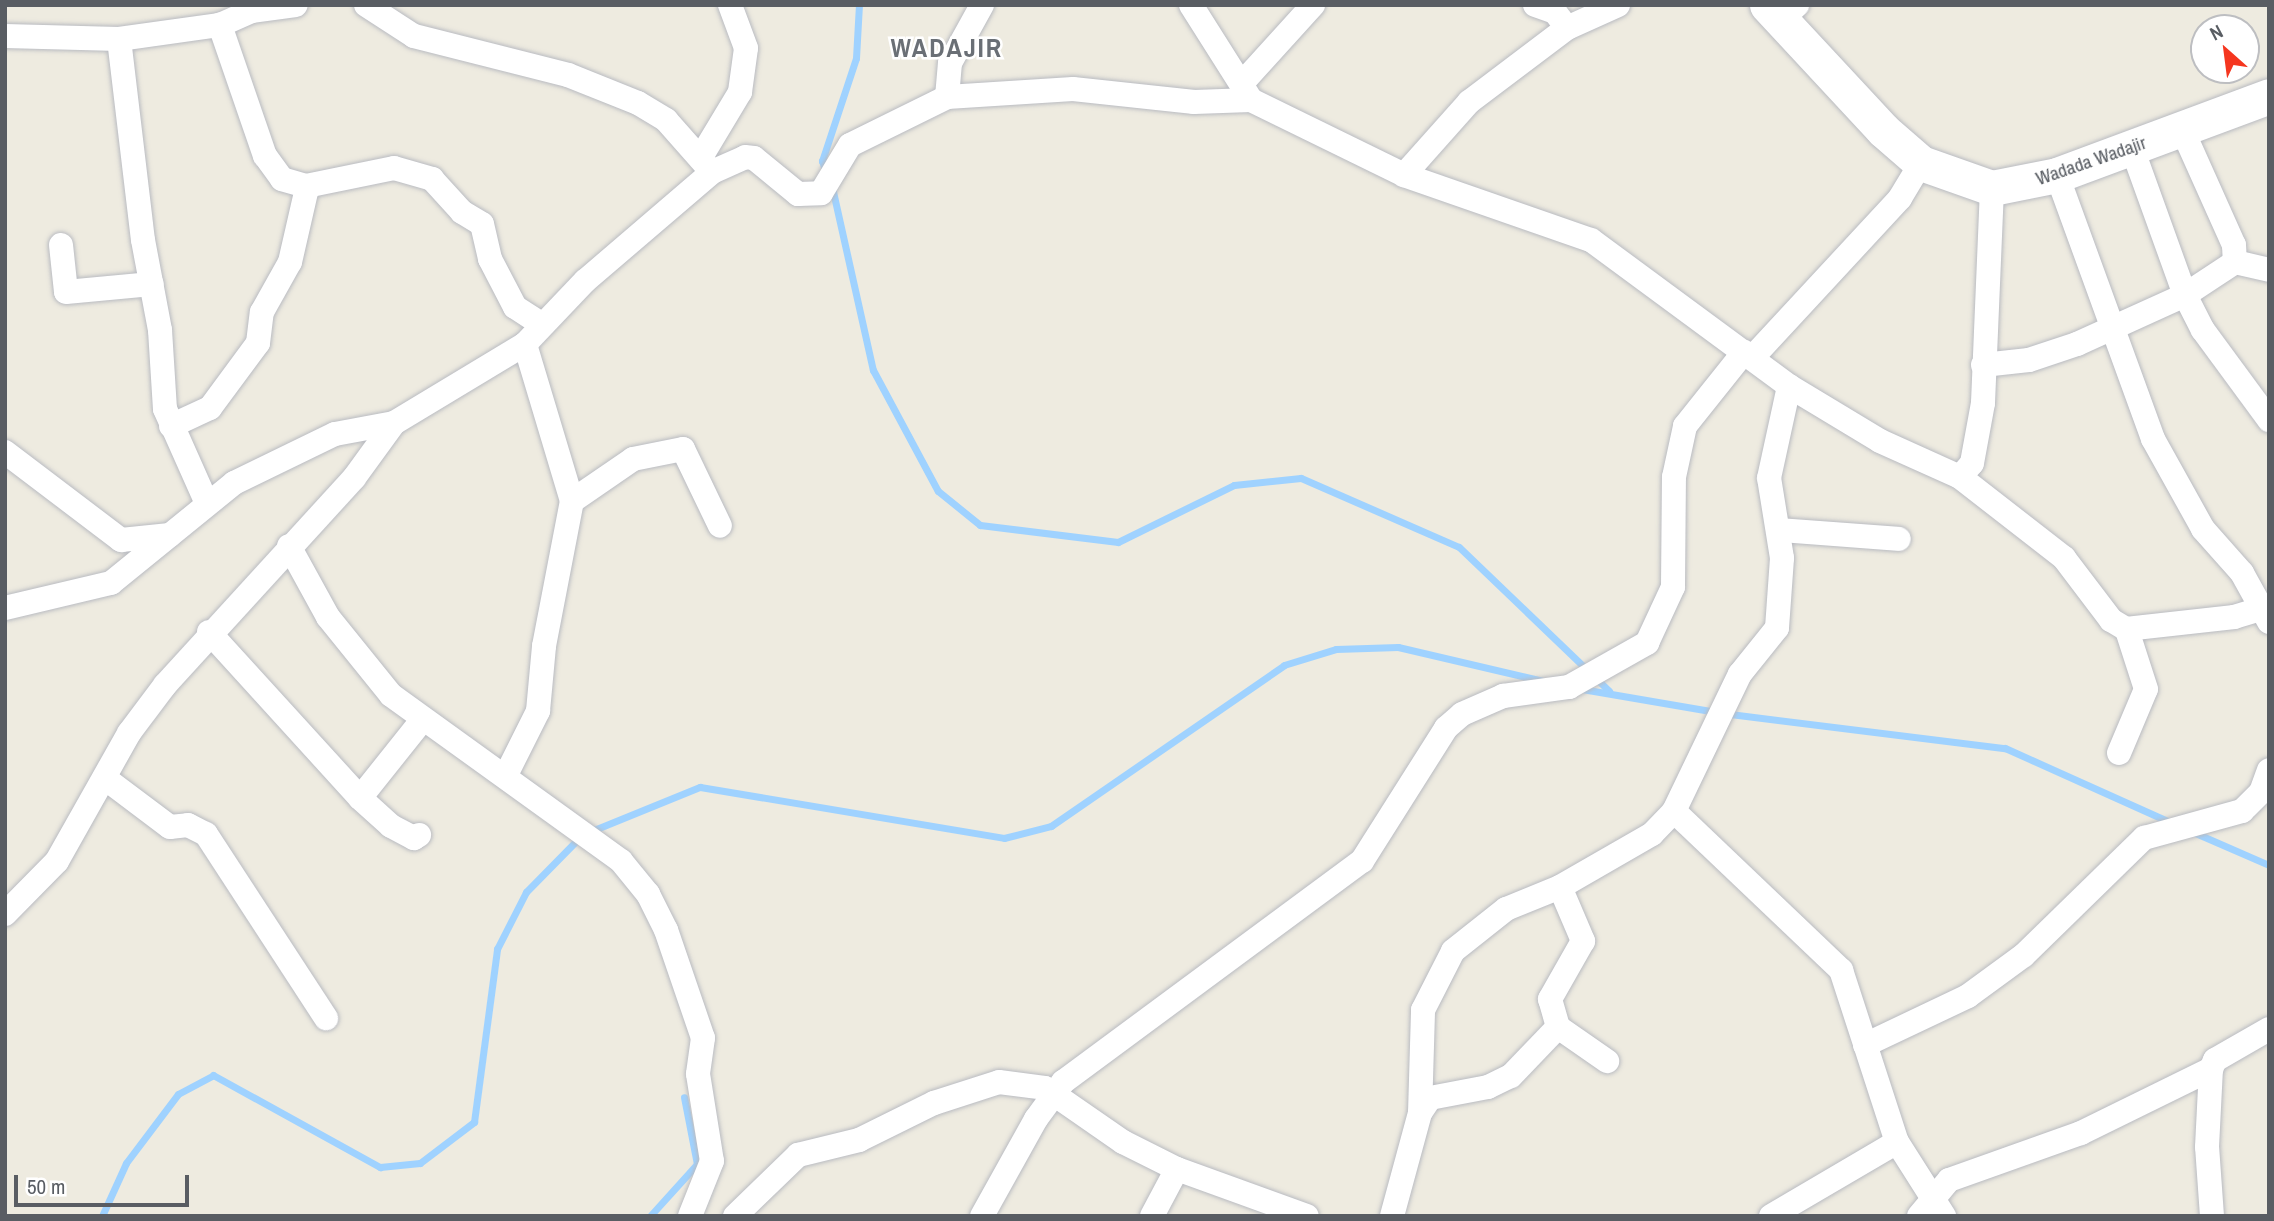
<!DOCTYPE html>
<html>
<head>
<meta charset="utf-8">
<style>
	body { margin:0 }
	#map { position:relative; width:2274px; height:1221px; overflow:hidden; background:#eeebe0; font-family:"Archivo Narrow",sans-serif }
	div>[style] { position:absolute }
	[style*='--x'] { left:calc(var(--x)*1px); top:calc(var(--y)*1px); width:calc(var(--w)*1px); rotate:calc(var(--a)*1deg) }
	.stream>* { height:7px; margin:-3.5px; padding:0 3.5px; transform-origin:3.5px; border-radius:3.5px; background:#9fd2ff }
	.roads { filter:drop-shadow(0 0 2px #b9bbc1) drop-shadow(0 0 2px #b9bbc1) }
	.street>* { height:24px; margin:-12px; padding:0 12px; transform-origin:12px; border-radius:12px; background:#fff }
	.secondary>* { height:35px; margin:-17.5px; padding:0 17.5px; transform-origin:17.5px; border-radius:17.5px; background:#fff }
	span { translate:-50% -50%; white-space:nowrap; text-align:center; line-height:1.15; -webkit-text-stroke:5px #fff; paint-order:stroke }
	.street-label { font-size:19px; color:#595d63 }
	.district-label { font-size:26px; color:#6a6f75; font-weight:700; letter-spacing:2px }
	.frame { position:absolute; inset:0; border:7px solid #595d63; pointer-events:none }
	.north { position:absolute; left:2190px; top:14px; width:70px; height:70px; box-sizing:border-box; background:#fff; border:2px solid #bdbec1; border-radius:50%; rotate:332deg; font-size:19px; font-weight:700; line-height:28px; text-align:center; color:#595d63 }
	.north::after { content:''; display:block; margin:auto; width:24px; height:32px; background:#f5361f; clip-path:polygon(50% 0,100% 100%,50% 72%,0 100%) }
	.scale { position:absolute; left:14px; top:1175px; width:175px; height:32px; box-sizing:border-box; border:4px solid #595d63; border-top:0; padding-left:9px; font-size:21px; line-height:24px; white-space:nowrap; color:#595d63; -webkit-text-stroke:5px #fff; paint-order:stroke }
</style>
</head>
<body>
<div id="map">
	<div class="stream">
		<div style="--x:826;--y:173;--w:13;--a:-108"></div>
		<div style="--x:822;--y:161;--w:108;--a:-71.7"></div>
		<div style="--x:856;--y:58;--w:53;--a:-86.8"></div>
		<div style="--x:832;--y:187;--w:188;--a:77.4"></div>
		<div style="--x:873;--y:370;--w:137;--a:61.8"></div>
		<div style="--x:938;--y:491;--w:54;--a:39"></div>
		<div style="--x:980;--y:525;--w:139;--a:7"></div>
		<div style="--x:1118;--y:542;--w:129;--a:-26.2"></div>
		<div style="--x:1234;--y:485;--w:67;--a:-6"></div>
		<div style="--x:1301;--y:478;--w:172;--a:23.6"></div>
		<div style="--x:1459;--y:547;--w:208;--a:43.8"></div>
		<div style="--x:1582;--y:689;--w:142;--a:9.7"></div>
		<div style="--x:1722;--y:713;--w:285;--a:7.1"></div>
		<div style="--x:2005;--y:748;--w:183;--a:24.2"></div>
		<div style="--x:589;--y:832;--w:120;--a:-22.1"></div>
		<div style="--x:700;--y:787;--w:308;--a:9.5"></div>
		<div style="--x:1004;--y:838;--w:49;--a:-14.3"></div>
		<div style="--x:1051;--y:826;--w:283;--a:-34.6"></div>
		<div style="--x:1284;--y:665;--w:54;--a:-17.1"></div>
		<div style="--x:1336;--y:649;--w:62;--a:-1.8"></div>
		<div style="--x:1398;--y:647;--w:149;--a:13.2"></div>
		<div style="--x:2193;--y:832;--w:83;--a:23.5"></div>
		<div style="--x:102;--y:1216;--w:58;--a:-65.6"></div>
		<div style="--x:126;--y:1163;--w:86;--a:-53"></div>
		<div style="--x:178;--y:1094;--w:40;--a:-28"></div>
		<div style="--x:213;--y:1075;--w:191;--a:28.9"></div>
		<div style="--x:380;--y:1167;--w:40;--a:-5.7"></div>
		<div style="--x:420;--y:1163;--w:68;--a:-37.2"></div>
		<div style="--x:474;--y:1122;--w:175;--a:-82.4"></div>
		<div style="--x:497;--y:949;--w:64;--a:-63"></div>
		<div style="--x:526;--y:892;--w:76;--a:-45.5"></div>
		<div style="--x:650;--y:1216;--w:70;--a:-47.9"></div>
		<div style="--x:697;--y:1164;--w:68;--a:-101"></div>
	</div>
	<div class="roads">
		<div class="street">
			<div style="--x:366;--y:5;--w:57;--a:32.9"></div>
			<div style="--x:414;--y:36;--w:159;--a:14.2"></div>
			<div style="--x:568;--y:75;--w:75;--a:21.8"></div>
			<div style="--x:638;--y:103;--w:33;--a:31"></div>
			<div style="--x:666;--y:120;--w:69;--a:48.5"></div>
			<div style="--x:1191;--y:5;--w:112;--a:57.7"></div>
			<div style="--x:1535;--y:5;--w:21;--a:19"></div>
			<div style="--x:1555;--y:12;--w:20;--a:53"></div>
			<div style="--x:1781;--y:20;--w:22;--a:-43"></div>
			<div style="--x:5;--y:36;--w:114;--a:1.5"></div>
			<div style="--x:119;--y:39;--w:102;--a:-7.9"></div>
			<div style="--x:220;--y:25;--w:34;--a:-24"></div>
			<div style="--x:251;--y:11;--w:45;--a:-7.6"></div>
			<div style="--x:119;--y:39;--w:202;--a:83.2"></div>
			<div style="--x:143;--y:240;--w:92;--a:79.3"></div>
			<div style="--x:160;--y:330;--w:79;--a:86.4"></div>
			<div style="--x:165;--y:409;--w:101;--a:66"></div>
			<div style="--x:1244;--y:81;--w:103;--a:-47.8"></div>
			<div style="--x:947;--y:97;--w:34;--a:-85"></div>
			<div style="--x:950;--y:63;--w:66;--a:-61.1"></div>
			<div style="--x:2182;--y:129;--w:127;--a:65.9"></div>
			<div style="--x:2234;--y:245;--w:17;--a:87"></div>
			<div style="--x:2132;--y:148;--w:156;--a:70.2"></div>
			<div style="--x:2185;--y:295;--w:39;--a:63"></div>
			<div style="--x:2203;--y:330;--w:112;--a:53.7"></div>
			<div style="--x:701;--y:157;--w:76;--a:-59"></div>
			<div style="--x:740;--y:92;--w:44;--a:-82.2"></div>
			<div style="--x:746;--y:48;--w:46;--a:-110.4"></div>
			<div style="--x:1404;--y:175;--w:98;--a:-48.3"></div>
			<div style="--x:1469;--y:102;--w:123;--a:-37.1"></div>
			<div style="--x:1567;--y:28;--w:56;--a:-24.3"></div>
			<div style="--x:2057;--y:175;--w:281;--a:70"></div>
			<div style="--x:2153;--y:439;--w:103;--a:60.9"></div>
			<div style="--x:2203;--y:529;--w:59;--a:48.4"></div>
			<div style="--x:2242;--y:573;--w:56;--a:61.1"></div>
			<div style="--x:306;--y:186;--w:90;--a:-11.6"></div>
			<div style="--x:394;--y:168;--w:40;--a:16"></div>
			<div style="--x:432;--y:179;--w:45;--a:47.7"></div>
			<div style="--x:462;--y:212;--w:23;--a:31"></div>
			<div style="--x:482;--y:224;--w:36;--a:77"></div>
			<div style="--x:490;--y:259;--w:54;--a:62.5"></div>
			<div style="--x:515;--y:307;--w:31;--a:33"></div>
			<div style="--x:61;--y:245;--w:47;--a:83.9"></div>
			<div style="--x:66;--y:292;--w:86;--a:-5.3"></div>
			<div style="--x:1752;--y:358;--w:218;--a:-47.2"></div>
			<div style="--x:1900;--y:198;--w:41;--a:-59"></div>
			<div style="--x:1983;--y:365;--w:46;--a:-6.2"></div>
			<div style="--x:2029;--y:360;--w:51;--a:-18.4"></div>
			<div style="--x:2077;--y:344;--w:119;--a:-24.4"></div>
			<div style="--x:2185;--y:295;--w:60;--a:-33.4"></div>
			<div style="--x:2235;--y:262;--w:35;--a:13"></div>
			<div style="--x:171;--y:426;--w:43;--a:-24.8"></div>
			<div style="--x:210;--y:408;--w:81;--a:-53.6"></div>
			<div style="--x:258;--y:343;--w:31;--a:-83"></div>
			<div style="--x:262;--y:312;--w:57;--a:-60.8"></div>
			<div style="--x:290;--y:262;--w:72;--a:-77.1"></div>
			<div style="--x:306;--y:192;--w:6;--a:-90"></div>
			<div style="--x:306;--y:186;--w:25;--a:-164"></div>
			<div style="--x:282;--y:179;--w:29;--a:-126"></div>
			<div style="--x:265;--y:156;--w:139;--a:-109"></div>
			<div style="--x:5;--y:452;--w:146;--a:37.2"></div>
			<div style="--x:121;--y:540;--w:49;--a:-5.8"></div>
			<div style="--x:1960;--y:477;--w:18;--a:-49"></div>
			<div style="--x:1972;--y:463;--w:61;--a:-79.6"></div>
			<div style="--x:1983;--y:403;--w:215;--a:-87.6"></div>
			<div style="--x:572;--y:501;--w:74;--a:-34.5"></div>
			<div style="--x:633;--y:459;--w:51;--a:-11.3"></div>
			<div style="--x:683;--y:449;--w:85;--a:64.3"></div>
			<div style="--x:1780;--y:530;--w:119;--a:4.3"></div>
			<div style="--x:289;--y:546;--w:81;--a:61.2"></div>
			<div style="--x:328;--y:617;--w:100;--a:51.1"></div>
			<div style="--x:391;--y:695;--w:284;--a:35.8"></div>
			<div style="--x:621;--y:861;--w:43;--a:50.7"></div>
			<div style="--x:648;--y:894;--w:40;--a:63.4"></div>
			<div style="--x:666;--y:930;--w:114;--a:71.1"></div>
			<div style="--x:703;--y:1038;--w:36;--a:98"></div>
			<div style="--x:698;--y:1074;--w:88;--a:80.9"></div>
			<div style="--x:712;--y:1161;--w:59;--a:111.8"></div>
			<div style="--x:5;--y:608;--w:109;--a:-13.3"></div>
			<div style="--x:111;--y:583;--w:159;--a:-39.1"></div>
			<div style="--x:234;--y:483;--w:112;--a:-25.9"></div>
			<div style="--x:335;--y:434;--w:60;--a:-10.6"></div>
			<div style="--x:209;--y:632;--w:224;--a:47.7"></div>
			<div style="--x:360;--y:798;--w:42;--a:42.1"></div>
			<div style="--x:391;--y:826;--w:26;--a:28"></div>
			<div style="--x:414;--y:838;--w:6;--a:-31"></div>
			<div style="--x:2119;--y:753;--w:69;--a:-67.1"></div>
			<div style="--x:2146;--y:689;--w:62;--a:-107.9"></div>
			<div style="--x:506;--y:775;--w:72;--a:-63.4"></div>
			<div style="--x:538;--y:711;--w:65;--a:-84.7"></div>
			<div style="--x:544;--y:646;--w:148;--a:-79.1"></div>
			<div style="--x:572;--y:501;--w:164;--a:-106.7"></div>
			<div style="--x:106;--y:779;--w:80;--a:36.9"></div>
			<div style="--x:170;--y:827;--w:18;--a:-6"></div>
			<div style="--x:188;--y:825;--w:20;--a:27"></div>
			<div style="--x:206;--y:834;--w:220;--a:56.9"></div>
			<div style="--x:360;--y:798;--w:101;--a:-51.4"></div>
			<div style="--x:1674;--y:811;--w:231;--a:43.6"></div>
			<div style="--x:1841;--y:970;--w:181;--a:72"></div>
			<div style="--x:1897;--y:1142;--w:88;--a:57.6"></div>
			<div style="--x:1560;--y:887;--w:59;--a:66.9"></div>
			<div style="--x:1583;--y:941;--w:67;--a:119.6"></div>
			<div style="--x:1550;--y:999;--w:29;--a:74"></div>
			<div style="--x:1558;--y:1027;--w:60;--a:34.8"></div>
			<div style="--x:5;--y:914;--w:74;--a:-45.5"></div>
			<div style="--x:57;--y:861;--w:147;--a:-60.6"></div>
			<div style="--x:129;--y:733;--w:60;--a:-53.1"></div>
			<div style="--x:165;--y:685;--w:280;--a:-47.6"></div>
			<div style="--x:354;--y:478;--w:68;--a:-54"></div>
			<div style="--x:394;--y:423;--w:153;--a:-31.1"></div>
			<div style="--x:525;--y:344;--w:87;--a:-46.4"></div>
			<div style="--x:585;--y:281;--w:167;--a:-40.6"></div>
			<div style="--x:712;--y:172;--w:36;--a:-24"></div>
			<div style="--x:745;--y:157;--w:9;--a:6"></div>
			<div style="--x:754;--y:158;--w:57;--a:39.3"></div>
			<div style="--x:798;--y:194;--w:23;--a:-2"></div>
			<div style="--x:821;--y:193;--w:56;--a:-58.9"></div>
			<div style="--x:850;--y:145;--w:108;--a:-26.3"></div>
			<div style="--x:947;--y:97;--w:126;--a:-3.6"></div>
			<div style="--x:1073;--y:89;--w:122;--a:6.1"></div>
			<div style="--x:1194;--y:102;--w:57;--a:-2"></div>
			<div style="--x:1251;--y:100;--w:170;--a:26.1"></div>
			<div style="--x:1404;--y:175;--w:198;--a:19.2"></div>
			<div style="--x:1591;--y:240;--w:246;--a:36.4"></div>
			<div style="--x:1789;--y:386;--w:106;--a:31.1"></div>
			<div style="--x:1880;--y:441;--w:88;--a:24.2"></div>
			<div style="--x:1960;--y:477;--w:132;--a:37.9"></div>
			<div style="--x:2064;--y:558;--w:78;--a:52.8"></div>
			<div style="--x:2111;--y:620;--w:17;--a:31"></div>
			<div style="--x:2126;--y:629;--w:109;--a:-6.3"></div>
			<div style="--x:2234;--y:617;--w:37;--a:-17"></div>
			<div style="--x:1865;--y:1045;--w:114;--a:-25.4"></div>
			<div style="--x:1968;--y:996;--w:69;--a:-36.2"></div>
			<div style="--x:2024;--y:955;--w:168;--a:-44.3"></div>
			<div style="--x:2144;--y:838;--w:102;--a:-15.4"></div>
			<div style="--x:2242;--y:811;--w:27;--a:-45"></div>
			<div style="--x:2261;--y:792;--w:23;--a:-70"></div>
			<div style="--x:1420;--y:1113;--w:103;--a:-88.3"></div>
			<div style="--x:1423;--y:1010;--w:66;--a:-63"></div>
			<div style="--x:1453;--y:951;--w:68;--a:-38.4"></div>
			<div style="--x:1506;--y:909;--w:58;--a:-22.2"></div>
			<div style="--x:1560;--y:887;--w:106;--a:-29.9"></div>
			<div style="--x:1652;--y:834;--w:32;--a:-46"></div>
			<div style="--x:1674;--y:811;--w:152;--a:-64.3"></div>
			<div style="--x:1740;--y:674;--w:59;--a:-51.2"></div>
			<div style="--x:1777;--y:628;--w:70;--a:-85.9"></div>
			<div style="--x:1782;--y:558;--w:81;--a:-99.2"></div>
			<div style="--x:1769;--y:478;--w:94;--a:-77.7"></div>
			<div style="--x:735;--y:1216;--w:88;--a:-44.1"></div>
			<div style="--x:798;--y:1155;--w:63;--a:-13.8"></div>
			<div style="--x:859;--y:1140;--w:84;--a:-26.3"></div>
			<div style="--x:934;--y:1103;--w:68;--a:-17.9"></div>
			<div style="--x:999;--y:1082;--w:46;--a:7.4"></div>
			<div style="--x:1045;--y:1088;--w:95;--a:34.7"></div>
			<div style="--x:1123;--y:1142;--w:60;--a:26.6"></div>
			<div style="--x:1177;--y:1169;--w:138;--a:19.9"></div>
			<div style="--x:982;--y:1216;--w:111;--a:-60.9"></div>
			<div style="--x:1036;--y:1119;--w:46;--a:-53.9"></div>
			<div style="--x:1063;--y:1082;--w:372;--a:-36.5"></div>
			<div style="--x:1362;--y:861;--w:157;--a:-57.7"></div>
			<div style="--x:1446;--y:728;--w:21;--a:-41"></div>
			<div style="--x:1462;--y:714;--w:45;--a:-23.7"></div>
			<div style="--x:1503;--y:696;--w:67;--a:-7.8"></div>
			<div style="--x:1569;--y:687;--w:90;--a:-29.4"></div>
			<div style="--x:1647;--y:643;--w:62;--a:-65.1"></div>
			<div style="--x:1673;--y:587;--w:110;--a:-89.5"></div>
			<div style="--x:1674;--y:477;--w:52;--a:-77.8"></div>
			<div style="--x:1685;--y:426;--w:95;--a:-51.4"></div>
			<div style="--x:1152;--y:1216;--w:53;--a:-62"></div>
			<div style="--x:1392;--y:1216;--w:107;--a:-74.8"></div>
			<div style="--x:1420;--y:1113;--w:18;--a:-56"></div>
			<div style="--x:1430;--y:1098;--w:59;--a:-10.7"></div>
			<div style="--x:1488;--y:1087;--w:25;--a:-26"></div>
			<div style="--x:1511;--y:1076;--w:68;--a:-46.2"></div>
			<div style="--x:1771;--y:1216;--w:146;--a:-30.4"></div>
			<div style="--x:1919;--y:1216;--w:47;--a:-50.2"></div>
			<div style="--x:1949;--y:1180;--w:140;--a:-19.6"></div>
			<div style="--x:2081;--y:1133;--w:145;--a:-26.2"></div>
			<div style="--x:2212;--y:1216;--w:69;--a:-94.1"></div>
			<div style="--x:2207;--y:1147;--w:78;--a:-87.1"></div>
			<div style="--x:2211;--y:1069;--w:10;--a:-66"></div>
			<div style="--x:2215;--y:1060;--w:62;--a:-29.9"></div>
		</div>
		<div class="secondary">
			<div style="--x:1767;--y:5;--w:171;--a:47.1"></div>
			<div style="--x:1883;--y:130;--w:50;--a:41"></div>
			<div style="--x:1921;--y:163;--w:75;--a:19.4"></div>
			<div style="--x:1992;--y:188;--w:66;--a:-11.3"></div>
			<div style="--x:2057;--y:175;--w:226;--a:-20.4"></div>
		</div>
	</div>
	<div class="street-label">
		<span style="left:2091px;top:161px;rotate:-19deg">Wadada Wadajir</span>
	</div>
	<div class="district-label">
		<span style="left:947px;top:48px">WADAJIR</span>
	</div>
	<div class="frame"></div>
	<div class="north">N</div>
	<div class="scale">50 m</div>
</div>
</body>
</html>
